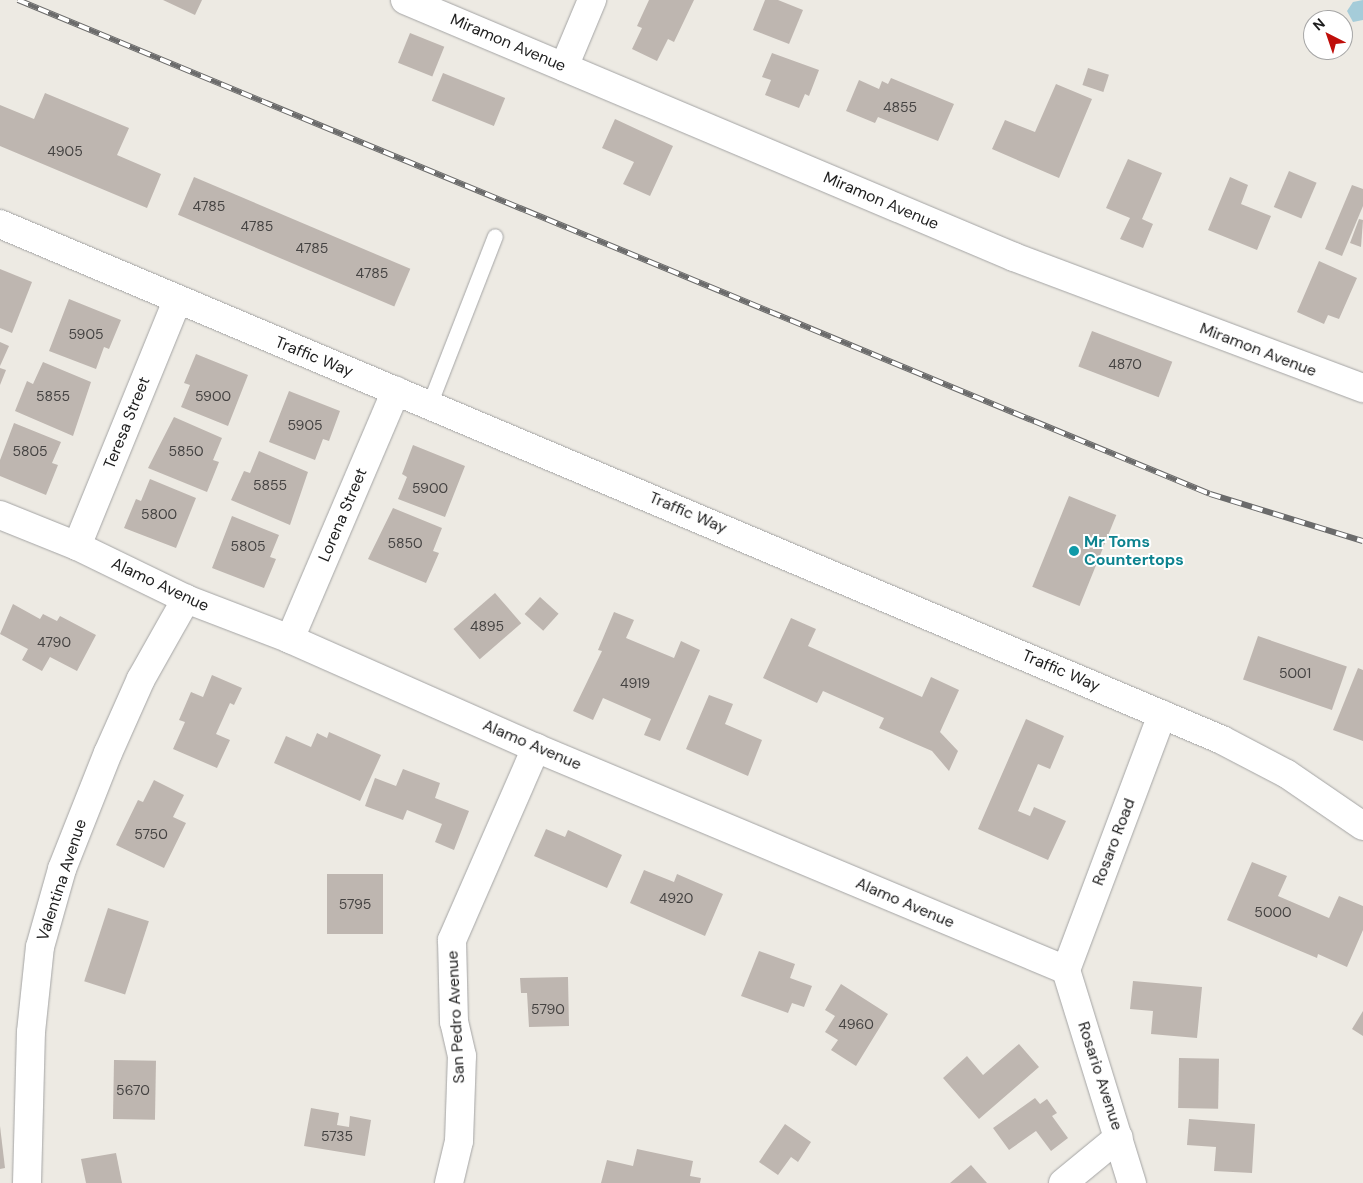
<!DOCTYPE html>
<html>
<head>
<meta charset="utf-8">
<style>
	body { margin:0 }
	#map { position:relative; width:1363px; height:1183px; overflow:hidden; background:#edeae3; font-family:"DM Sans",sans-serif }
	div>[style] { position:absolute }
	[style*='--x'] { left:calc(var(--x)*1px); top:calc(var(--y)*1px); width:calc(var(--w)*1px); rotate:calc(var(--a)*1deg) }
	.water>* { inset:0; background:#a5ccd9 }
	.building>* { inset:0; background:#beb6b0; transform-origin:0 0 }
	.roads { filter:drop-shadow(0 0 1px #a4a4a4) drop-shadow(0 0 1px #a4a4a4) }
	.service>* { height:15px; margin:-7.5px; padding:0 7.5px; transform-origin:7.5px; border-radius:7.5px; background:#fff }
	.minor>* { height:28px; margin:-14px; padding:0 14px; transform-origin:14px; border-radius:14px; background:#fff }
	.tertiary>* { height:28px; margin:-14px; padding:0 14px; transform-origin:14px; border-radius:14px; background:#fff }
	.rail>* { height:5.5px; margin-top:-2.75px; transform-origin:0; background:repeating-linear-gradient(90deg,#fff 0 11px,#6b6b6b 0 22px); box-sizing:border-box; border-block:1px solid #6b6b6b }
	.dots>* { width:14px; height:14px; translate:-50% -50%; box-sizing:border-box; border:2px solid #fff; border-radius:50% }
	span { translate:-50% -50%; white-space:nowrap; text-align:center; line-height:1.15; -webkit-text-stroke:4px #fff; paint-order:stroke }
	.number-label { font-size:14px; color:#454342 }
	.number-label span { -webkit-text-stroke-width:0 }
	.street-label { font-size:16px; color:#1d1d1d }
	.culture-label { font-size:16px; color:#0d838f; font-weight:700 }
	.left { translate:0 -50%; text-align:left }
	.north { position:absolute; left:1303px; top:10px; width:50px; height:50px; box-sizing:border-box; background:#fff; border:1px solid #a5a5a5; border-radius:50%; rotate:319deg; font-size:14px; font-weight:700; line-height:20px; text-align:center; color:#1d1d1d }
	.north::after { content:''; display:block; margin:auto; width:18px; height:22px; background:#bf0e0a; clip-path:polygon(50% 0,100% 100%,50% 72%,0 100%) }
</style>
</head>
<body>
<div id="map">
	<div class="water">
		<div style="clip-path:polygon(1363px 0,1363px 20px,1353px 22px,1347px 11px,1353px 2px)"></div>
	</div>
	<div class="building">
		<div style="clip-path:polygon(163px 0,202px 0,195px 15px)"></div>
		<div style="clip-path:polygon(649px 0,694px 0,674px 42px,668px 39px,657px 61px,632px 49px,642px 28px,637px 26px)"></div>
		<div style="clip-path:polygon(765px 0,778px 0,803px 10px,789px 44px,753px 30px)"></div>
		<div style="left:410px;top:33px;width:37px;height:32px;rotate:22deg"></div>
		<div style="clip-path:polygon(772px 53px,819px 70px,809px 96px,805px 94px,799px 108px,765px 95px,771px 80px,762px 77px)"></div>
		<div style="left:1088px;top:68px;width:22px;height:18px;rotate:18deg"></div>
		<div style="left:443px;top:73px;width:67px;height:30px;rotate:22deg"></div>
		<div style="clip-path:polygon(891px 78px,954px 104px,938px 141px,878px 117px,875px 123px,846px 111px,859px 80px,879px 89px,882px 81px,888px 84px)"></div>
		<div style="clip-path:polygon(1056px 84px,1092px 99px,1059px 178px,992px 149px,1005px 120px,1035px 132px)"></div>
		<div style="clip-path:polygon(45px 93px,129px 128px,117px 155px,161px 174px,147px 208px,0 146px,0 105px,34px 119px)"></div>
		<div style="clip-path:polygon(615px 119px,673px 146px,650px 196px,623px 184px,634px 162px,602px 148px)"></div>
		<div style="clip-path:polygon(1128px 159px,1162px 173px,1142px 219px,1153px 224px,1143px 248px,1120px 239px,1130px 218px,1106px 208px)"></div>
		<div style="left:1289px;top:171px;width:30px;height:39px;rotate:23deg"></div>
		<div style="left:194px;top:177px;width:235px;height:41px;rotate:23deg"></div>
		<div style="clip-path:polygon(1230px 177px,1248px 185px,1241px 204px,1271px 216px,1257px 250px,1208px 230px)"></div>
		<div style="clip-path:polygon(1352px 185px,1363px 189px,1363px 206px,1342px 256px,1325px 249px)"></div>
		<div style="clip-path:polygon(1359px 219px,1363px 220px,1361px 247px,1350px 243px)"></div>
		<div style="clip-path:polygon(1319px 261px,1357px 278px,1339px 319px,1328px 315px,1324px 324px,1297px 312px)"></div>
		<div style="clip-path:polygon(0 269px,32px 282px,12px 333px,0 328px)"></div>
		<div style="clip-path:polygon(69px 299px,121px 320px,109px 349px,104px 347px,96px 369px,49px 351px)"></div>
		<div style="left:1092px;top:331px;width:86px;height:38px;rotate:21deg"></div>
		<div style="clip-path:polygon(0 342px,9px 346px,0 366px)"></div>
		<div style="clip-path:polygon(196px 354px,248px 375px,228px 426px,181px 407px,190px 385px,184px 383px)"></div>
		<div style="clip-path:polygon(43px 362px,91px 382px,73px 436px,15px 411px,27px 381px,33px 384px)"></div>
		<div style="clip-path:polygon(0 368px,6px 370px,0 385px)"></div>
		<div style="clip-path:polygon(289px 391px,340px 411px,329px 441px,323px 439px,315px 460px,269px 442px)"></div>
		<div style="clip-path:polygon(174px 417px,222px 438px,213px 460px,219px 462px,207px 492px,148px 468px)"></div>
		<div style="clip-path:polygon(14px 423px,61px 442px,52px 463px,58px 465px,46px 495px,0 476px,0 460px)"></div>
		<div style="clip-path:polygon(413px 445px,465px 466px,445px 517px,398px 499px,407px 477px,402px 474px)"></div>
		<div style="clip-path:polygon(259px 451px,308px 472px,290px 525px,231px 500px,244px 471px,250px 473px)"></div>
		<div style="clip-path:polygon(150px 479px,196px 498px,176px 548px,124px 528px,136px 499px,141px 501px)"></div>
		<div style="left:1069px;top:496px;width:51px;height:98px;rotate:22deg"></div>
		<div style="clip-path:polygon(393px 508px,442px 528px,433px 551px,439px 553px,426px 583px,368px 559px)"></div>
		<div style="clip-path:polygon(232px 516px,279px 535px,270px 557px,276px 559px,264px 588px,212px 568px)"></div>
		<div style="left:495px;top:593px;width:40px;height:55px;rotate:49deg"></div>
		<div style="left:540px;top:597px;width:25px;height:23px;rotate:42deg"></div>
		<div style="clip-path:polygon(13px 604px,40px 619px,43px 614px,57px 621px,60px 616px,96px 635px,77px 671px,50px 657px,42px 671px,22px 660px,28px 649px,0 634px)"></div>
		<div style="clip-path:polygon(614px 612px,634px 620px,626px 638px,674px 658px,681px 641px,700px 650px,660px 741px,644px 735px,651px 719px,603px 698px,593px 720px,573px 711px,602px 651px,598px 650px)"></div>
		<div style="clip-path:polygon(791px 618px,816px 629px,808px 646px,922px 697px,931px 677px,959px 690px,940px 732px,958px 751px,949px 771px,932px 751px,879px 728px,884px 718px,823px 691px,817px 703px,763px 678px)"></div>
		<div style="left:1258px;top:636px;width:94px;height:46px;rotate:19deg"></div>
		<div style="clip-path:polygon(1358px 668px,1363px 670px,1363px 741px,1333px 730px)"></div>
		<div style="clip-path:polygon(212px 675px,242px 688px,234px 705px,230px 703px,216px 734px,230px 740px,217px 768px,173px 749px,185px 722px,179px 720px,191px 692px,203px 697px)"></div>
		<div style="clip-path:polygon(709px 695px,733px 704px,725px 724px,762px 740px,748px 776px,686px 749px)"></div>
		<div style="clip-path:polygon(1026px 719px,1064px 736px,1050px 769px,1038px 764px,1018px 811px,1030px 816px,1034px 807px,1066px 821px,1048px 860px,978px 829px)"></div>
		<div style="clip-path:polygon(329px 732px,381px 755px,360px 801px,274px 763px,286px 736px,311px 747px,317px 733px,327px 738px)"></div>
		<div style="clip-path:polygon(403px 769px,440px 783px,435px 798px,469px 811px,454px 850px,435px 842px,442px 824px,407px 810px,403px 820px,365px 806px,375px 778px,396px 786px)"></div>
		<div style="clip-path:polygon(154px 780px,184px 795px,173px 817px,186px 823px,164px 868px,116px 845px,138px 800px,143px 802px)"></div>
		<div style="clip-path:polygon(546px 829px,565px 837px,568px 830px,622px 855px,607px 888px,534px 856px)"></div>
		<div style="clip-path:polygon(1252px 862px,1287px 876px,1278px 896px,1329px 918px,1339px 896px,1363px 906px,1363px 930px,1347px 967px,1318px 954px,1317px 958px,1227px 920px)"></div>
		<div style="clip-path:polygon(644px 870px,674px 882px,677px 874px,723px 894px,705px 936px,630px 903px)"></div>
		<div style="left:327px;top:874px;width:56px;height:60px"></div>
		<div style="left:108px;top:908px;width:43px;height:77px;rotate:18deg"></div>
		<div style="clip-path:polygon(759px 951px,795px 964px,790px 978px,812px 986px,804px 1007px,792px 1003px,788px 1013px,741px 996px)"></div>
		<div style="clip-path:polygon(568px 977px,569px 1026px,529px 1027px,527px 993px,521px 993px,520px 978px)"></div>
		<div style="clip-path:polygon(1133px 981px,1202px 987px,1197px 1038px,1151px 1034px,1153px 1011px,1130px 1009px)"></div>
		<div style="clip-path:polygon(841px 984px,888px 1014px,856px 1066px,831px 1050px,838px 1040px,825px 1032px,835px 1016px,825px 1010px)"></div>
		<div style="clip-path:polygon(1363px 1011px,1363px 1036px,1352px 1029px)"></div>
		<div style="clip-path:polygon(1019px 1044px,1039px 1067px,979px 1119px,943px 1078px,967px 1056px,983px 1075px)"></div>
		<div style="left:1179px;top:1058px;width:40px;height:50px;rotate:1deg"></div>
		<div style="left:114px;top:1060px;width:42px;height:59px;rotate:1deg"></div>
		<div style="clip-path:polygon(1035px 1098px,1040px 1104px,1047px 1099px,1057px 1113px,1052px 1116px,1068px 1138px,1051px 1151px,1036px 1131px,1009px 1150px,993px 1128px)"></div>
		<div style="clip-path:polygon(311px 1108px,339px 1113px,337px 1125px,349px 1127px,350px 1116px,371px 1120px,365px 1156px,304px 1146px)"></div>
		<div style="clip-path:polygon(1189px 1119px,1255px 1124px,1252px 1173px,1214px 1171px,1216px 1147px,1187px 1145px)"></div>
		<div style="clip-path:polygon(785px 1124px,811px 1142px,798px 1162px,791px 1157px,778px 1175px,759px 1162px)"></div>
		<div style="clip-path:polygon(0 1126px,5px 1168px,0 1169px)"></div>
		<div style="clip-path:polygon(637px 1149px,693px 1161px,690px 1176px,701px 1178px,700px 1183px,601px 1183px,607px 1160px,633px 1166px)"></div>
		<div style="clip-path:polygon(116px 1153px,122px 1183px,86px 1183px,81px 1159px)"></div>
		<div style="clip-path:polygon(971px 1165px,987px 1183px,950px 1183px)"></div>
	</div>
	<div class="roads">
		<div class="service">
			<div style="--x:429;--y:405;--w:181;--a:-68.7"></div>
		</div>
		<div class="minor">
			<div style="--x:405;--y:0;--w:661;--a:22.88"></div>
			<div style="--x:1014;--y:257;--w:373;--a:20.6"></div>
			<div style="--x:564;--y:67;--w:73;--a:-67.3"></div>
			<div style="--x:0;--y:515;--w:83;--a:21.9"></div>
			<div style="--x:77;--y:546;--w:121;--a:25.9"></div>
			<div style="--x:186;--y:599;--w:111;--a:21"></div>
			<div style="--x:290;--y:639;--w:269;--a:23.9"></div>
			<div style="--x:536;--y:748;--w:575;--a:22.73"></div>
			<div style="--x:77;--y:546;--w:265;--a:-67.8"></div>
			<div style="--x:290;--y:639;--w:270;--a:-66.9"></div>
			<div style="--x:1066;--y:970;--w:273;--a:-69.4"></div>
			<div style="--x:1066;--y:970;--w:223;--a:72.8"></div>
			<div style="--x:27;--y:1183;--w:151;--a:-88.5"></div>
			<div style="--x:31;--y:1032;--w:85;--a:-84"></div>
			<div style="--x:40;--y:947;--w:81;--a:-74.2"></div>
			<div style="--x:62;--y:869;--w:125;--a:-68.4"></div>
			<div style="--x:108;--y:753;--w:81;--a:-66"></div>
			<div style="--x:141;--y:679;--w:92;--a:-60.6"></div>
			<div style="--x:449;--y:1183;--w:43;--a:-76.6"></div>
			<div style="--x:459;--y:1141;--w:85;--a:-88"></div>
			<div style="--x:462;--y:1056;--w:35;--a:-103"></div>
			<div style="--x:454;--y:1022;--w:82;--a:-91.4"></div>
			<div style="--x:452;--y:940;--w:210;--a:-66.4"></div>
			<div style="--x:1063;--y:1183;--w:72;--a:-39.4"></div>
		</div>
		<div class="tertiary">
			<div style="--x:0;--y:224;--w:1326;--a:22.89"></div>
			<div style="--x:1222;--y:740;--w:73;--a:27.6"></div>
			<div style="--x:1287;--y:774;--w:92;--a:34.4"></div>
		</div>
	</div>
	<div class="rail">
		<div style="--x:18;--y:0;--w:1290;--a:22.51"></div>
		<div style="--x:1210;--y:494;--w:160;--a:17.1"></div>
	</div>
	<div class="dots">
		<div style="left:1074px;top:551px;background:#0f9aa8"></div>
	</div>
	<div class="number-label">
		<span style="left:900px;top:107px">4855</span>
		<span style="left:65px;top:151px">4905</span>
		<span style="left:209px;top:206px">4785</span>
		<span style="left:257px;top:226px">4785</span>
		<span style="left:312px;top:248px">4785</span>
		<span style="left:372px;top:273px">4785</span>
		<span style="left:86px;top:334px">5905</span>
		<span style="left:1125px;top:364px">4870</span>
		<span style="left:53px;top:396px">5855</span>
		<span style="left:213px;top:396px">5900</span>
		<span style="left:305px;top:425px">5905</span>
		<span style="left:30px;top:451px">5805</span>
		<span style="left:186px;top:451px">5850</span>
		<span style="left:270px;top:485px">5855</span>
		<span style="left:430px;top:488px">5900</span>
		<span style="left:159px;top:514px">5800</span>
		<span style="left:405px;top:543px">5850</span>
		<span style="left:248px;top:546px">5805</span>
		<span style="left:487px;top:626px">4895</span>
		<span style="left:54px;top:642px">4790</span>
		<span style="left:1295px;top:673px">5001</span>
		<span style="left:635px;top:683px">4919</span>
		<span style="left:151px;top:834px">5750</span>
		<span style="left:676px;top:898px">4920</span>
		<span style="left:355px;top:904px">5795</span>
		<span style="left:1273px;top:912px">5000</span>
		<span style="left:548px;top:1009px">5790</span>
		<span style="left:856px;top:1024px">4960</span>
		<span style="left:133px;top:1090px">5670</span>
		<span style="left:337px;top:1136px">5735</span>
	</div>
	<div class="street-label">
		<span style="left:508px;top:43px;rotate:23deg">Miramon Avenue</span>
		<span style="left:881px;top:201px;rotate:23deg">Miramon Avenue</span>
		<span style="left:1258px;top:350px;rotate:21deg">Miramon Avenue</span>
		<span style="left:314px;top:357px;rotate:22deg">Traffic Way</span>
		<span style="left:127px;top:423px;rotate:-68deg">Teresa Street</span>
		<span style="left:688px;top:513px;rotate:23deg">Traffic Way</span>
		<span style="left:343px;top:515px;rotate:-67deg">Lorena Street</span>
		<span style="left:160px;top:585px;rotate:25deg">Alamo Avenue</span>
		<span style="left:1061px;top:671px;rotate:23deg">Traffic Way</span>
		<span style="left:532px;top:745px;rotate:23deg">Alamo Avenue</span>
		<span style="left:1114px;top:842px;rotate:-69deg">Rosaro Road</span>
		<span style="left:62px;top:880px;rotate:-72deg">Valentina Avenue</span>
		<span style="left:905px;top:903px;rotate:23deg">Alamo Avenue</span>
		<span style="left:456px;top:1017px;rotate:-93deg">San Pedro Avenue</span>
		<span style="left:1100px;top:1076px;rotate:72deg">Rosario Avenue</span>
	</div>
	<div class="culture-label">
		<span class="left" style="left:1084px;top:551px">Mr Toms<br>Countertops</span>
	</div>
	<div class="north">N</div>
</div>
</body>
</html>
